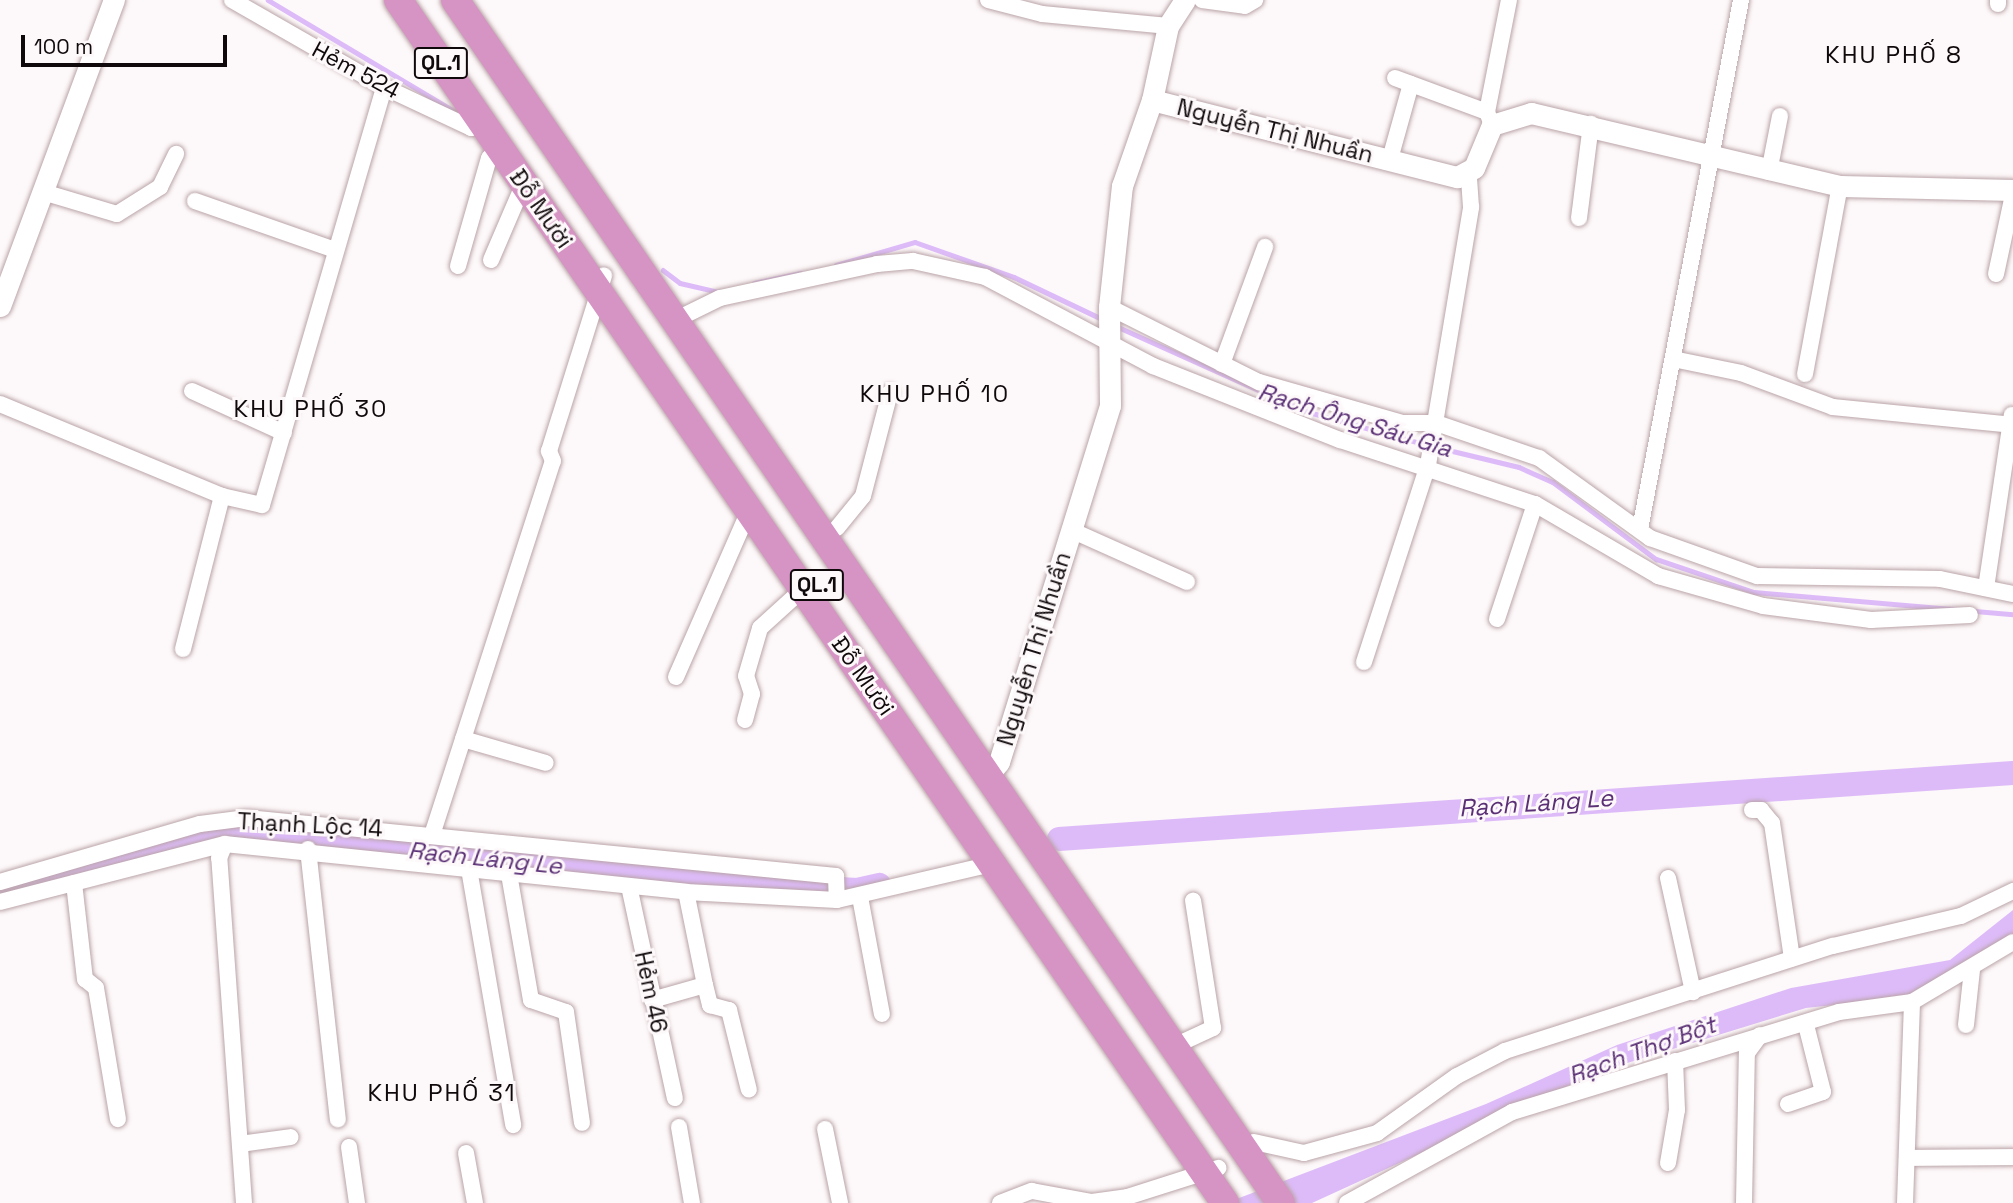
<!DOCTYPE html>
<html>
<head>
<meta charset="utf-8">
<style>
	body { margin:0 }
	#map { position:relative; width:2013px; height:1203px; overflow:hidden; background:#fdf8f9; font-family:"Space Grotesk",sans-serif }
	div>[style] { position:absolute }
	[style*='--x'] { left:calc(var(--x)*1px); top:calc(var(--y)*1px); width:calc(var(--w)*1px); rotate:calc(var(--a)*1deg) }
	.water>* { inset:0; background:#ddbbf8 }
	.stream>* { height:4.5px; margin:-2.25px; padding:0 2.25px; transform-origin:2.25px; border-radius:2.25px; background:#ddbbf8 }
	.river>* { height:24px; margin:-12px; padding:0 12px; transform-origin:12px; border-radius:12px; background:#ddbbf8 }
	.roads { filter:drop-shadow(0 0 2px #baa4a8) drop-shadow(0 0 2px #baa4a8) }
	.street>* { height:16px; margin:-8px; padding:0 8px; transform-origin:8px; border-radius:8px; background:#fff }
	.secondary>* { height:21px; margin:-10.5px; padding:0 10.5px; transform-origin:10.5px; border-radius:10.5px; background:#fff }
	.highway>* { height:28px; margin:-14px; padding:0 14px; transform-origin:14px; border-radius:14px; background:#d594c3 }
	span { translate:-50% -50%; white-space:nowrap; text-align:center; line-height:1.15; -webkit-text-stroke:6px #fdf8f9; paint-order:stroke }
	.shield-label span { padding:2px 5px; background:#fdf8f9; border:2px solid; border-radius:5px; -webkit-text-stroke-width:0 }
	.shield-label { font-size:21px; color:#10090b; font-weight:700 }
	.street-label { font-size:23px; color:#10090b }
	.neighbourhood-label { font-size:24px; color:#10090b; letter-spacing:2px }
	.water-label { font-size:24px; color:#5a2f76; font-style:italic }
	.scale { position:absolute; left:21px; top:35px; width:206px; height:32px; box-sizing:border-box; border:4px solid #10090b; border-top:0; padding-left:9px; font-size:21px; line-height:24px; white-space:nowrap; color:#10090b; -webkit-text-stroke:5px #fdf8f9; paint-order:stroke }
</style>
</head>
<body>
<div id="map">
	<div class="water">
		<div style="clip-path:polygon(2013px 910px,2013px 940px,1923px 995px,1806px 1008px,1598px 1072px,1312px 1203px,1226px 1203px,1486px 1104px,1617px 1045px,1791px 988px,1950px 960px)"></div>
	</div>
	<div class="stream">
		<div style="--x:268;--y:0;--w:222;--a:30.8"></div>
		<div style="--x:836;--y:265;--w:82;--a:-16.2"></div>
		<div style="--x:915;--y:242;--w:105;--a:19.5"></div>
		<div style="--x:1014;--y:277;--w:98;--a:25.5"></div>
		<div style="--x:663;--y:270;--w:21;--a:37"></div>
		<div style="--x:680;--y:283;--w:40;--a:13"></div>
		<div style="--x:754;--y:283;--w:47;--a:-12.3"></div>
		<div style="--x:1116;--y:326;--w:207;--a:24.2"></div>
		<div style="--x:1305;--y:411;--w:128;--a:15.5"></div>
		<div style="--x:1436;--y:447;--w:85;--a:13.5"></div>
		<div style="--x:1519;--y:467;--w:37;--a:24"></div>
		<div style="--x:1553;--y:482;--w:129;--a:36.8"></div>
		<div style="--x:1656;--y:559;--w:103;--a:18.6"></div>
		<div style="--x:1754;--y:592;--w:260;--a:4.9"></div>
	</div>
	<div class="river">
		<div style="--x:1059;--y:839;--w:956;--a:-3.96"></div>
		<div style="--x:0;--y:893;--w:196;--a:-16.3"></div>
		<div style="--x:188;--y:838;--w:53;--a:-7.5"></div>
		<div style="--x:241;--y:831;--w:439;--a:6.3"></div>
		<div style="--x:677;--y:879;--w:180;--a:3.5"></div>
		<div style="--x:857;--y:890;--w:23;--a:-13"></div>
	</div>
	<div class="roads">
		<div class="street">
			<div style="--x:232;--y:0;--w:175;--a:29.8"></div>
			<div style="--x:384;--y:87;--w:96;--a:25.2"></div>
			<div style="--x:471;--y:128;--w:13;--a:-13"></div>
			<div style="--x:988;--y:0;--w:56;--a:14.5"></div>
			<div style="--x:1042;--y:14;--w:127;--a:5.4"></div>
			<div style="--x:1202;--y:0;--w:43;--a:7.9"></div>
			<div style="--x:1245;--y:6;--w:12;--a:-31"></div>
			<div style="--x:1998;--y:0;--w:4;--a:90"></div>
			<div style="--x:1395;--y:78;--w:98;--a:20.3"></div>
			<div style="--x:1487;--y:112;--w:9;--a:69"></div>
			<div style="--x:1487;--y:112;--w:114;--a:-78.9"></div>
			<div style="--x:1390;--y:159;--w:78;--a:-74.4"></div>
			<div style="--x:1769;--y:172;--w:57;--a:-78.9"></div>
			<div style="--x:43;--y:192;--w:77;--a:16.6"></div>
			<div style="--x:117;--y:214;--w:51;--a:-32.1"></div>
			<div style="--x:160;--y:187;--w:37;--a:-64"></div>
			<div style="--x:195;--y:201;--w:148;--a:19.3"></div>
			<div style="--x:1579;--y:218;--w:95;--a:-82.7"></div>
			<div style="--x:491;--y:260;--w:84;--a:-66.8"></div>
			<div style="--x:458;--y:266;--w:112;--a:-74"></div>
			<div style="--x:489;--y:158;--w:14;--a:-34"></div>
			<div style="--x:1996;--y:274;--w:81;--a:-77.9"></div>
			<div style="--x:1109;--y:307;--w:168;--a:26.6"></div>
			<div style="--x:1259;--y:382;--w:150;--a:15.9"></div>
			<div style="--x:1403;--y:423;--w:33;--a:0"></div>
			<div style="--x:1436;--y:423;--w:109;--a:18.8"></div>
			<div style="--x:1539;--y:458;--w:137;--a:35.8"></div>
			<div style="--x:1650;--y:538;--w:114;--a:19.6"></div>
			<div style="--x:1757;--y:576;--w:183;--a:0.9"></div>
			<div style="--x:1940;--y:579;--w:75;--a:11.6"></div>
			<div style="--x:675;--y:320;--w:50;--a:-26.1"></div>
			<div style="--x:720;--y:298;--w:161;--a:-12.2"></div>
			<div style="--x:877;--y:264;--w:36;--a:-5"></div>
			<div style="--x:913;--y:261;--w:74;--a:12.5"></div>
			<div style="--x:985;--y:277;--w:190;--a:27.9"></div>
			<div style="--x:1153;--y:366;--w:201;--a:21.6"></div>
			<div style="--x:1340;--y:440;--w:205;--a:18.2"></div>
			<div style="--x:1535;--y:504;--w:143;--a:30.3"></div>
			<div style="--x:1658;--y:576;--w:109;--a:15.9"></div>
			<div style="--x:1763;--y:606;--w:109;--a:7.4"></div>
			<div style="--x:1871;--y:620;--w:99;--a:-2.9"></div>
			<div style="--x:1673;--y:359;--w:69;--a:11.6"></div>
			<div style="--x:1741;--y:373;--w:98;--a:20.3"></div>
			<div style="--x:1833;--y:407;--w:181;--a:5.7"></div>
			<div style="--x:1222;--y:364;--w:125;--a:-69.8"></div>
			<div style="--x:1805;--y:374;--w:191;--a:-79.5"></div>
			<div style="--x:192;--y:391;--w:101;--a:24.5"></div>
			<div style="--x:0;--y:404;--w:240;--a:22.5"></div>
			<div style="--x:222;--y:496;--w:41;--a:12.7"></div>
			<div style="--x:262;--y:505;--w:435;--a:-73.7"></div>
			<div style="--x:837;--y:528;--w:41;--a:-50.9"></div>
			<div style="--x:863;--y:496;--w:107;--a:-75.4"></div>
			<div style="--x:1640;--y:529;--w:539;--a:-79.19"></div>
			<div style="--x:1071;--y:530;--w:127;--a:24.1"></div>
			<div style="--x:1986;--y:588;--w:175;--a:-81.5"></div>
			<div style="--x:1497;--y:619;--w:121;--a:-71.7"></div>
			<div style="--x:183;--y:649;--w:158;--a:-75.7"></div>
			<div style="--x:1364;--y:662;--w:207;--a:-72"></div>
			<div style="--x:1428;--y:465;--w:262;--a:-80.5"></div>
			<div style="--x:1471;--y:207;--w:32;--a:-94"></div>
			<div style="--x:676;--y:677;--w:181;--a:-66.3"></div>
			<div style="--x:745;--y:720;--w:27;--a:-75"></div>
			<div style="--x:752;--y:694;--w:19;--a:-108"></div>
			<div style="--x:746;--y:676;--w:50;--a:-73.7"></div>
			<div style="--x:760;--y:628;--w:58;--a:-42.2"></div>
			<div style="--x:463;--y:739;--w:86;--a:16.1"></div>
			<div style="--x:1752;--y:810;--w:9;--a:0"></div>
			<div style="--x:1761;--y:810;--w:17;--a:50"></div>
			<div style="--x:1772;--y:823;--w:137;--a:81.6"></div>
			<div style="--x:433;--y:832;--w:390;--a:-72.1"></div>
			<div style="--x:553;--y:461;--w:11;--a:-112"></div>
			<div style="--x:549;--y:451;--w:184;--a:-72.6"></div>
			<div style="--x:308;--y:849;--w:272;--a:83.7"></div>
			<div style="--x:469;--y:869;--w:260;--a:80.2"></div>
			<div style="--x:509;--y:874;--w:128;--a:80.1"></div>
			<div style="--x:531;--y:1000;--w:37;--a:19"></div>
			<div style="--x:566;--y:1012;--w:112;--a:81.8"></div>
			<div style="--x:1668;--y:878;--w:117;--a:77.6"></div>
			<div style="--x:0;--y:882;--w:208;--a:-16.2"></div>
			<div style="--x:200;--y:824;--w:47;--a:-7.3"></div>
			<div style="--x:247;--y:818;--w:592;--a:5.62"></div>
			<div style="--x:836;--y:876;--w:24;--a:88"></div>
			<div style="--x:74;--y:883;--w:97;--a:83.5"></div>
			<div style="--x:85;--y:979;--w:14;--a:39"></div>
			<div style="--x:96;--y:988;--w:133;--a:80.5"></div>
			<div style="--x:629;--y:886;--w:217;--a:77.8"></div>
			<div style="--x:860;--y:897;--w:119;--a:79.4"></div>
			<div style="--x:0;--y:902;--w:232;--a:-14.5"></div>
			<div style="--x:705;--y:985;--w:21;--a:76"></div>
			<div style="--x:710;--y:1005;--w:20;--a:15"></div>
			<div style="--x:729;--y:1010;--w:82;--a:76"></div>
			<div style="--x:652;--y:1000;--w:55;--a:-15.8"></div>
			<div style="--x:705;--y:985;--w:95;--a:-101.5"></div>
			<div style="--x:1966;--y:1025;--w:55;--a:-83.8"></div>
			<div style="--x:1185;--y:1041;--w:31;--a:-25"></div>
			<div style="--x:1213;--y:1028;--w:129;--a:-98.9"></div>
			<div style="--x:1788;--y:1104;--w:37;--a:-19"></div>
			<div style="--x:1823;--y:1092;--w:69;--a:-104.2"></div>
			<div style="--x:679;--y:1127;--w:77;--a:80.3"></div>
			<div style="--x:825;--y:1129;--w:76;--a:78.5"></div>
			<div style="--x:1254;--y:1142;--w:51;--a:12.4"></div>
			<div style="--x:1304;--y:1153;--w:76;--a:-15.3"></div>
			<div style="--x:1377;--y:1133;--w:98;--a:-35.5"></div>
			<div style="--x:1457;--y:1076;--w:54;--a:-27.5"></div>
			<div style="--x:1505;--y:1051;--w:344;--a:-17.8"></div>
			<div style="--x:1833;--y:946;--w:131;--a:-13.2"></div>
			<div style="--x:1961;--y:916;--w:58;--a:-25.7"></div>
			<div style="--x:240;--y:1144;--w:51;--a:-7.8"></div>
			<div style="--x:349;--y:1147;--w:57;--a:81.9"></div>
			<div style="--x:466;--y:1153;--w:51;--a:79.8"></div>
			<div style="--x:1907;--y:1158;--w:106;--a:-0.5"></div>
			<div style="--x:1668;--y:1163;--w:54;--a:-80.4"></div>
			<div style="--x:1677;--y:1110;--w:49;--a:-92.3"></div>
			<div style="--x:244;--y:1203;--w:346;--a:-94.1"></div>
			<div style="--x:219;--y:858;--w:15;--a:-67"></div>
			<div style="--x:225;--y:844;--w:463;--a:5.9"></div>
			<div style="--x:686;--y:892;--w:151;--a:3"></div>
			<div style="--x:837;--y:900;--w:159;--a:-13.1"></div>
			<div style="--x:1000;--y:1203;--w:34;--a:-21"></div>
			<div style="--x:1032;--y:1191;--w:61;--a:10.4"></div>
			<div style="--x:1092;--y:1202;--w:35;--a:-8"></div>
			<div style="--x:1127;--y:1197;--w:96;--a:-17.7"></div>
			<div style="--x:1347;--y:1203;--w:188;--a:-28.9"></div>
			<div style="--x:1512;--y:1112;--w:342;--a:-17"></div>
			<div style="--x:1839;--y:1012;--w:74;--a:-7.8"></div>
			<div style="--x:1912;--y:1002;--w:117;--a:-30.7"></div>
			<div style="--x:1744;--y:1203;--w:150;--a:-88.9"></div>
			<div style="--x:1747;--y:1053;--w:22;--a:-54"></div>
			<div style="--x:1905;--y:1203;--w:201;--a:-88"></div>
		</div>
		<div class="secondary">
			<div style="--x:1152;--y:100;--w:315;--a:14.2"></div>
			<div style="--x:1457;--y:177;--w:19;--a:-28"></div>
			<div style="--x:1474;--y:168;--w:47;--a:-67.3"></div>
			<div style="--x:1492;--y:125;--w:41;--a:-17.1"></div>
			<div style="--x:1531;--y:113;--w:318;--a:13.3"></div>
			<div style="--x:1840;--y:186;--w:173;--a:1.3"></div>
			<div style="--x:0;--y:306;--w:327;--a:-69.6"></div>
			<div style="--x:987;--y:776;--w:18;--a:-49"></div>
			<div style="--x:999;--y:762;--w:374;--a:-72.7"></div>
			<div style="--x:1110;--y:405;--w:98;--a:-90.6"></div>
			<div style="--x:1109;--y:307;--w:122;--a:-83.9"></div>
			<div style="--x:1122;--y:186;--w:91;--a:-70.8"></div>
			<div style="--x:1152;--y:100;--w:76;--a:-77.8"></div>
			<div style="--x:1168;--y:26;--w:31;--a:-57"></div>
		</div>
		<div class="highway">
			<div style="--x:398;--y:0;--w:1460;--a:55.49"></div>
			<div style="--x:455;--y:0;--w:1459;--a:55.53"></div>
		</div>
	</div>
	<div class="shield-label">
		<span style="left:441px;top:63px">QL.1</span>
		<span style="left:817px;top:585px">QL.1</span>
	</div>
	<div class="street-label">
		<span style="left:356px;top:70px;rotate:28deg">Hẻm 524</span>
		<span style="left:1275px;top:131px;rotate:14deg">Nguyễn Thị Nhuần</span>
		<span style="left:541px;top:209px;rotate:55deg">Đỗ Mười</span>
		<span style="left:1034px;top:649px;rotate:-73deg">Nguyễn Thị Nhuần</span>
		<span style="left:863px;top:676px;rotate:55deg">Đỗ Mười</span>
		<span style="left:310px;top:825px;rotate:3deg">Thạnh Lộc 14</span>
		<span style="left:651px;top:992px;rotate:78deg">Hẻm 46</span>
	</div>
	<div class="neighbourhood-label">
		<span style="left:1894px;top:55px">KHU PHỐ 8</span>
		<span style="left:935px;top:394px">KHU PHỐ 10</span>
		<span style="left:311px;top:409px">KHU PHỐ 30</span>
		<span style="left:442px;top:1093px">KHU PHỐ 31</span>
	</div>
	<div class="water-label">
		<span style="left:1355px;top:420px;rotate:17deg">Rạch Ông Sáu Gia</span>
		<span style="left:1536px;top:803px;rotate:-4deg">Rạch Láng Le</span>
		<span style="left:485px;top:858px;rotate:6deg">Rạch Láng Le</span>
		<span style="left:1642px;top:1050px;rotate:-20deg">Rạch Thợ Bột</span>
	</div>
	<div class="scale">100 m</div>
</div>
</body>
</html>
